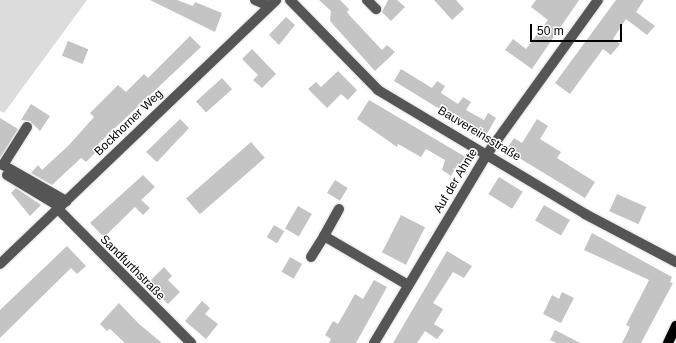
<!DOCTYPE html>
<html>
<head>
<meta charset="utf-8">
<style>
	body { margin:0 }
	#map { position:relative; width:676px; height:343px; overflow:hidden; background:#fff; font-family:Helvetica,sans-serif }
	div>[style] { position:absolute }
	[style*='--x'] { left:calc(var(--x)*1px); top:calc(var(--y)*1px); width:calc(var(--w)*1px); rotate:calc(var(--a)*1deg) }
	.green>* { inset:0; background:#dcdcdc }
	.building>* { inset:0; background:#c4c4c4; transform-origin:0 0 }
	.roads { filter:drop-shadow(0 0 1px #dbdbdb) drop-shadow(0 0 1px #dbdbdb) }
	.minor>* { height:10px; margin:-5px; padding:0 5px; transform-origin:5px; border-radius:5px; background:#555 }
	.major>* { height:10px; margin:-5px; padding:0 5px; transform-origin:5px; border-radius:5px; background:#000 }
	span { translate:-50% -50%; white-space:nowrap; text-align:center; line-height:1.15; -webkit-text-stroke:3px #fff; paint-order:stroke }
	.street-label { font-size:12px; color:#000 }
	.scale { position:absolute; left:530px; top:24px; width:92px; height:18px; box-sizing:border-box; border:2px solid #000; border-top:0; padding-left:5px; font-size:12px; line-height:14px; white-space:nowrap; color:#000; -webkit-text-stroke:3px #fff; paint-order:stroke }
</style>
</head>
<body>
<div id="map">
	<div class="green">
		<div style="clip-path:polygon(0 0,87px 0,4px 113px,0 111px)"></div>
	</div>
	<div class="building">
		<div style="clip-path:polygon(150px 0,177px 0,193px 6px,195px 2px,222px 13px,215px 32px)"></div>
		<div style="clip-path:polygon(319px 0,340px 0,349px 9px,347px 12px,350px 16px,382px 50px,387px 45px,395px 52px,375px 71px,330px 21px,331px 11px)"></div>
		<div style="clip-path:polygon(388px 0,397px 0,405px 7px,391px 21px,382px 12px)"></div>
		<div style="clip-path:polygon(434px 0,456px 0,464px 9px,452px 20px)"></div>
		<div style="clip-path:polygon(536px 0,579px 0,532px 69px,505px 50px,513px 39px,526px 49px,548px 20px,531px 7px)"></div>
		<div style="clip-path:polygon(616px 0,644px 0,636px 12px,655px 26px,647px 35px,626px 19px,613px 39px,620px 44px,611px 55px,603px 49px,570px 94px,555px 83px)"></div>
		<div style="clip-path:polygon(286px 17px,295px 25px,279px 45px,269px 35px)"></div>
		<div style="clip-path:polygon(190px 36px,201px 47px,98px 144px,101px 147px,86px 162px,81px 158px,52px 185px,31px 173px,38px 165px,42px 170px,69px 145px,94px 117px,90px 113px,118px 85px,126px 92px,144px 74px,148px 78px)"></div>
		<div style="left:68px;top:41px;width:22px;height:16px;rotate:22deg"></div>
		<div style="clip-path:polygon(252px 49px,276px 74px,262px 88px,253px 80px,258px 75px,242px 59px)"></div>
		<div style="clip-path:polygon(401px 69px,432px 88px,437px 81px,445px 86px,441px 93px,458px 104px,463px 97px,471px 102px,466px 110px,484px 120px,488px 113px,496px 118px,485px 137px,394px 81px)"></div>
		<div style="clip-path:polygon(338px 71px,357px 90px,348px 100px,341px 94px,327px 108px,308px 89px,316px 82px,321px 87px)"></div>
		<div style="left:222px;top:78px;width:15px;height:35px;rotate:48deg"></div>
		<div style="clip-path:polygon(369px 100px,469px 159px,462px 171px,456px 167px,451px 176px,442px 170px,445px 160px,426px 149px,421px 157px,398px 144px,397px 147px,357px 119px)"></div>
		<div style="clip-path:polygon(31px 104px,50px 116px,40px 131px,30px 121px,21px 120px)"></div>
		<div style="clip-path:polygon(0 118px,18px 129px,0 158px)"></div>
		<div style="clip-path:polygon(180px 119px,189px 128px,157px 162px,146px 152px)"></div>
		<div style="clip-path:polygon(537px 119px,548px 126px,540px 139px,561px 152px,557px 158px,595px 182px,585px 198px,506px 150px,514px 138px,522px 143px)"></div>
		<div style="left:251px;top:142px;width:21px;height:86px;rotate:49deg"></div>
		<div style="clip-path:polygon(143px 175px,155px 187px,141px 200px,150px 208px,143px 215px,135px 207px,104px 237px,90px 223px)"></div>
		<div style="left:499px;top:177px;width:28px;height:20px;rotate:32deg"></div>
		<div style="left:335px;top:180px;width:15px;height:15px;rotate:32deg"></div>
		<div style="clip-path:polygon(16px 188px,41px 205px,30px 216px,11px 193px)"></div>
		<div style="left:617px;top:194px;width:32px;height:19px;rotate:24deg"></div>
		<div style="left:544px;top:205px;width:30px;height:18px;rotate:30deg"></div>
		<div style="left:298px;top:206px;width:16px;height:26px;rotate:30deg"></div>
		<div style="left:401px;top:215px;width:27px;height:42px;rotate:27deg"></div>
		<div style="left:274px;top:225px;width:12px;height:14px;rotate:31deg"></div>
		<div style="clip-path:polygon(592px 233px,672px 277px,670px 282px,673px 283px,641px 343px,622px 343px,630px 327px,626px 325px,649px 280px,584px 250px)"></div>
		<div style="clip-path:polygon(67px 246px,86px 266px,77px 274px,71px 268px,0 338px,0 310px)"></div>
		<div style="clip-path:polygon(447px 251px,472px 266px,464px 278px,453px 272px,433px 303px,443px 309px,434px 324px,444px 330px,437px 339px,425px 331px,417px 343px,393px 343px)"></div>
		<div style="left:290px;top:257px;width:14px;height:17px;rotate:30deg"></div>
		<div style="clip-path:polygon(164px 267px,172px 276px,168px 280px,180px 292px,168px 304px,147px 284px)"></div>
		<div style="clip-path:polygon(374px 280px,387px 287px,356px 343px,329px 343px,331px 339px,325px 335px,333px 321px,338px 324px,355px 294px,363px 299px)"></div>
		<div style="clip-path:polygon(562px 292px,574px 298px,561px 323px,543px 314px,552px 295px,559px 299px)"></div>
		<div style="clip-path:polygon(202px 301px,210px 308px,205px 314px,218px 324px,206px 339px,185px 321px)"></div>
		<div style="clip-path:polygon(119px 303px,138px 323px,162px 343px,125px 343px,110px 329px,107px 331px,100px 324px)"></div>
		<div style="clip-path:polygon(555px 330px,580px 343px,557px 343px,550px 340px)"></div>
	</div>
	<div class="roads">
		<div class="minor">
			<div style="--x:255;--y:0;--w:15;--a:23"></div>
			<div style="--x:290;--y:0;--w:126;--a:45.6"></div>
			<div style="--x:378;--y:90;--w:241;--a:30.9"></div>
			<div style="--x:585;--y:214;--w:103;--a:27.8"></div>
			<div style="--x:367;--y:0;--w:13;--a:45"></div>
			<div style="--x:27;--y:127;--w:45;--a:122.3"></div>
			<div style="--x:3;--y:165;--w:73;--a:29.7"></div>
			<div style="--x:7;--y:175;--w:62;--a:31.1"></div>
			<div style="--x:58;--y:209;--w:189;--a:45.2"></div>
			<div style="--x:339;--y:209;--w:31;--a:119"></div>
			<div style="--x:324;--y:236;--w:97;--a:30.3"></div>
			<div style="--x:311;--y:257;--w:25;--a:-58"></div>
			<div style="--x:0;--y:264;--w:382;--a:-43.7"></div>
			<div style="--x:374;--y:343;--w:220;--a:-59.1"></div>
			<div style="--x:487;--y:154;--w:190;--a:-54.2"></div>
		</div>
		<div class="major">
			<div style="--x:668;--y:343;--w:19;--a:-65"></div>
		</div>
	</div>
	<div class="street-label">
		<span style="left:129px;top:123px;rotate:-44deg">Bockhorner Weg</span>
		<span style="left:479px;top:134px;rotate:31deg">Bauvereinsstraße</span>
		<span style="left:456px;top:181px;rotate:-59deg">Auf der Ahnte</span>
		<span style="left:132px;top:268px;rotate:45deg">Sandfurthstraße</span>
	</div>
	<div class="scale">50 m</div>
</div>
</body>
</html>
